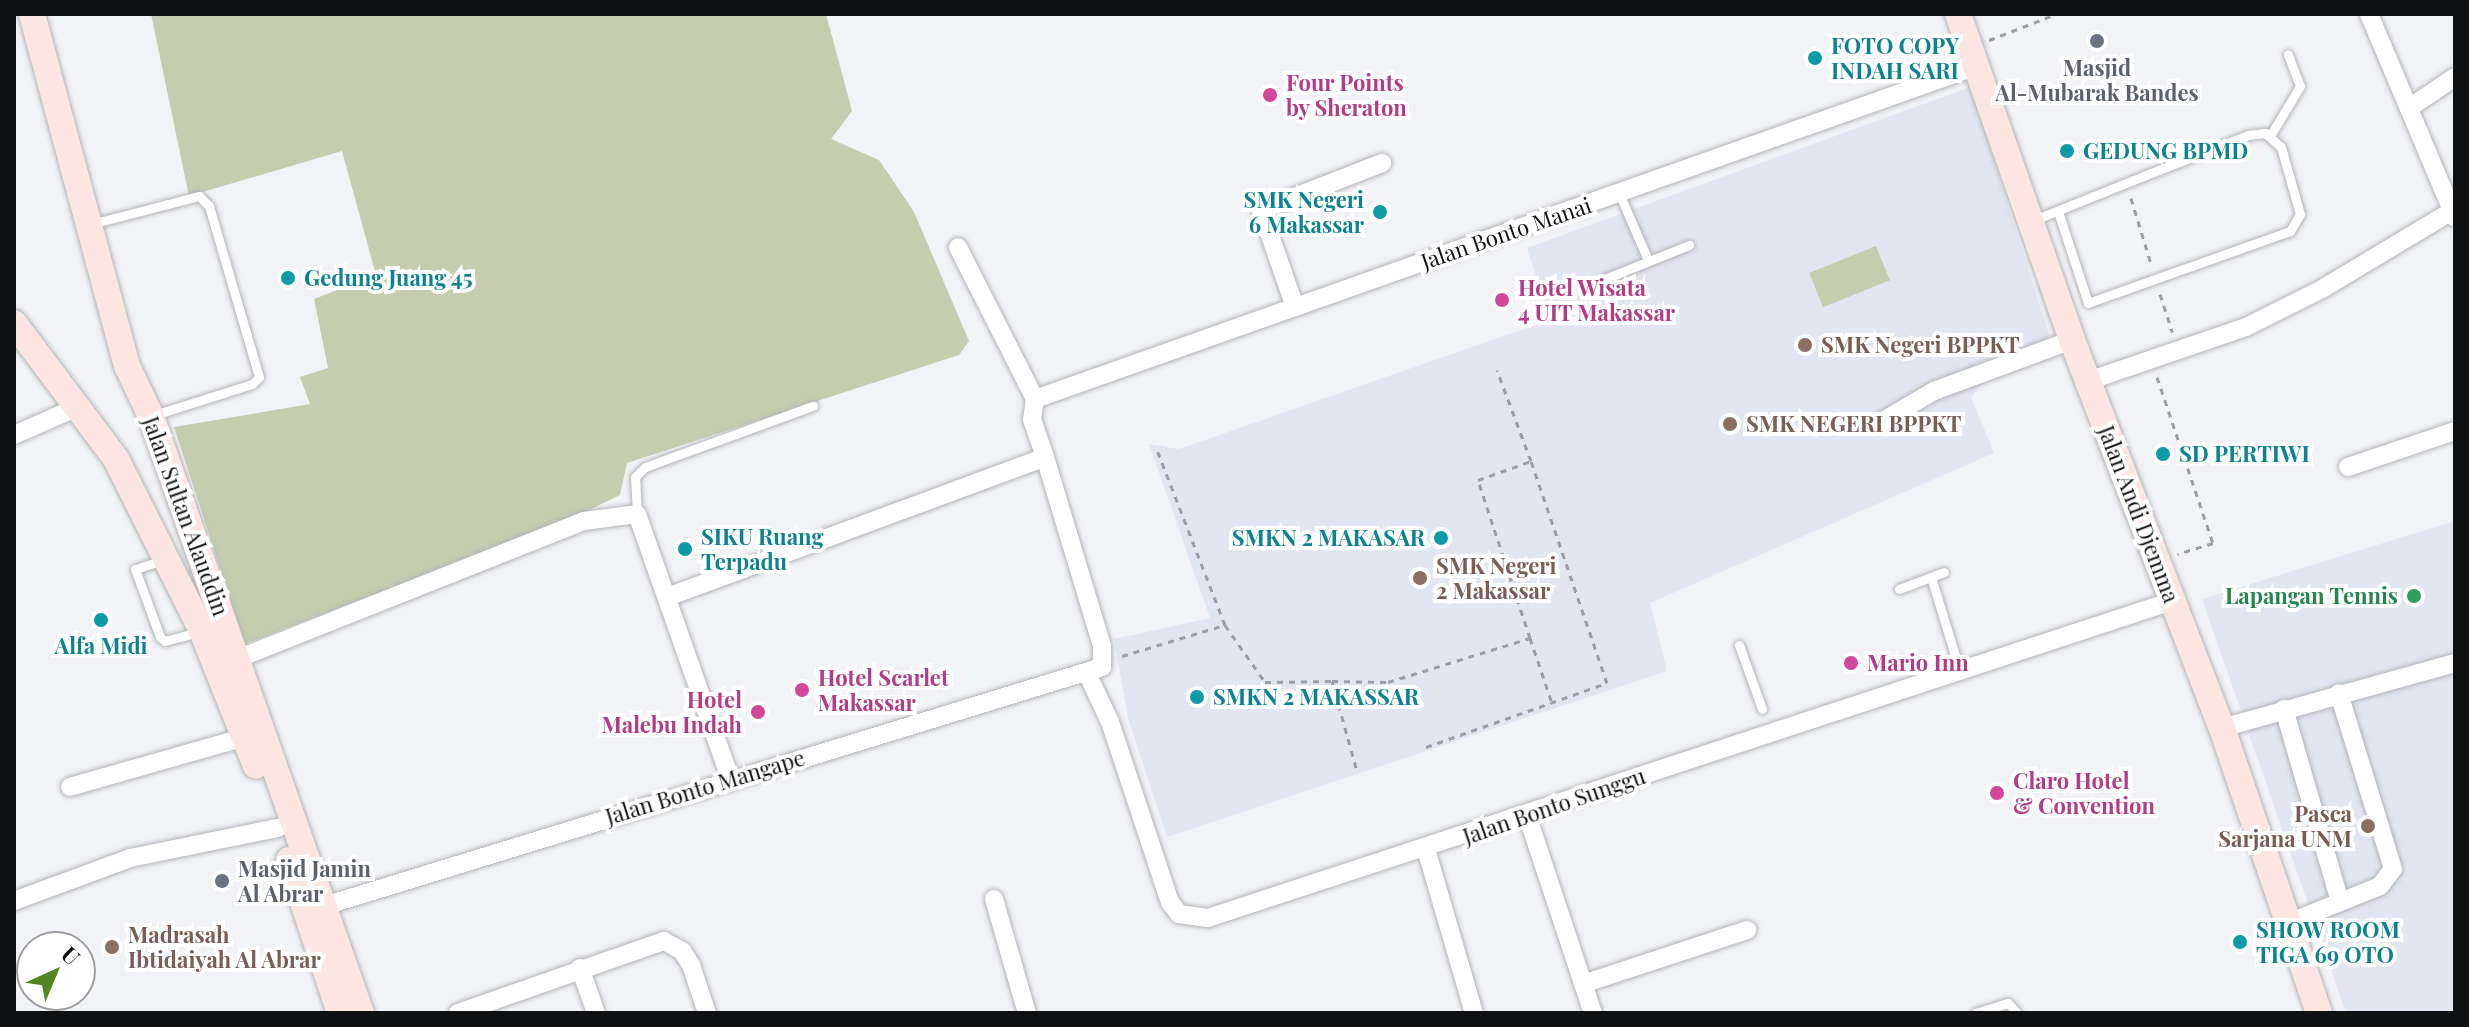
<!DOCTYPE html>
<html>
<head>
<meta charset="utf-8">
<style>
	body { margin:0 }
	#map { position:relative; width:2469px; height:1027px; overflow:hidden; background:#f2f3f7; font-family:"Playfair Display",serif }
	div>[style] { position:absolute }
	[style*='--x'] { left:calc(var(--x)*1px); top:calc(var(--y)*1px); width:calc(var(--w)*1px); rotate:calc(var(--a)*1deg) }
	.built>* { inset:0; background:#e2e6f1 }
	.green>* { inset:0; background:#c5cdaf; transform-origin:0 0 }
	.path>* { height:3px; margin-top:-1.5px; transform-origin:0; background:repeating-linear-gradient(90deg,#9d9ea1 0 6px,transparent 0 12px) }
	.roads { filter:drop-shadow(0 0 2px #b2b4b7) drop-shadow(0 0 2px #b2b4b7) }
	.service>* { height:9px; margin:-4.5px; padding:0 4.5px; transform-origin:4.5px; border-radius:4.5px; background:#fff }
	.minor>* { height:18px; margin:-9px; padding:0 9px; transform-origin:9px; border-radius:9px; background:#fff }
	.secondary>* { height:26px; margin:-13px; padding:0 13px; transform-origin:13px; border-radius:13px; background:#fde5e2 }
	.dots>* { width:22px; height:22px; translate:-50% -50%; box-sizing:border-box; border:4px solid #fff; border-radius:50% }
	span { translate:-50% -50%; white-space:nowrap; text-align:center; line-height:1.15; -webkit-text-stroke:8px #fff; paint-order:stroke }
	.culture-label { font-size:22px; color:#0d838f; font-weight:700 }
	.left { translate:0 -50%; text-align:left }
	.right { translate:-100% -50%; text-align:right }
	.worship-label { font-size:22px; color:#5b616d; font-weight:700 }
	.hotel-label { font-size:22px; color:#b23c85; font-weight:700 }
	.street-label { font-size:22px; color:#0f1011 }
	.education-label { font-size:22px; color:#785e54; font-weight:700 }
	.leisure-label { font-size:22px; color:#27864d; font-weight:700 }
	.frame { position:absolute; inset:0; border:16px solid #0f1011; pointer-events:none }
	.north { position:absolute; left:16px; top:931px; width:80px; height:80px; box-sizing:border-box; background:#fff; border:2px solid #9f9fa0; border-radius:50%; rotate:44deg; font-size:22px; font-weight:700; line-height:32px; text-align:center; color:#0f1011 }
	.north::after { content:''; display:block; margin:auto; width:28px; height:36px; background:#52871f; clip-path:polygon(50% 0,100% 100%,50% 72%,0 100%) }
</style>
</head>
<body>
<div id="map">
	<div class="built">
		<div style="clip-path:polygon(1970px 87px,2049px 334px,2050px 355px,1984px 382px,1971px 397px,1994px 453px,1650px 603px,1667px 671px,1167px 837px,1128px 718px,1114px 639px,1210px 618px,1149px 444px,1179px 449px,1550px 320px,1527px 248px)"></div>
		<div style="clip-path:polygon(2455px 521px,2455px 1013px,2346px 1013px,2202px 599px)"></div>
	</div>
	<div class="green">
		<div style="clip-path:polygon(151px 14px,826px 14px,852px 111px,831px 139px,879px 160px,914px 212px,969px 341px,959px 355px,627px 463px,620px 495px,577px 516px,245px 644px,174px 427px,310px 404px,300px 377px,328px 368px,314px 299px,376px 275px,342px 151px,189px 196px)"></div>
		<div style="left:1876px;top:246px;width:37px;height:72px;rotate:68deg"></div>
	</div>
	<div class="path">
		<div style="--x:1989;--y:40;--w:72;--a:-21.2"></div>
		<div style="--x:2131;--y:198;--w:72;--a:73.1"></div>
		<div style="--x:2160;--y:294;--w:40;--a:72"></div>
		<div style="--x:2157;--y:377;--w:175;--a:71.4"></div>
		<div style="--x:2213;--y:543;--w:37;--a:163"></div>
		<div style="--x:1225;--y:625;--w:70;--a:54.9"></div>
		<div style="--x:1265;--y:682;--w:67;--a:-0.9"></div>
		<div style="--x:1332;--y:681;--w:93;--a:74.5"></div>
		<div style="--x:1530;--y:638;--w:72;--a:71.3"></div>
		<div style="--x:1122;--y:656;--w:108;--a:-16.8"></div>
		<div style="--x:1225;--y:625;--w:186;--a:-111.2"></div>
		<div style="--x:1332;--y:681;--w:56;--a:1"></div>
		<div style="--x:1388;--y:682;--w:149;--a:-17.2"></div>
		<div style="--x:1530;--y:638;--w:166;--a:-108.2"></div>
		<div style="--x:1478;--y:480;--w:56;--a:-19.7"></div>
		<div style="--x:1531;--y:461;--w:97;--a:-110.5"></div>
		<div style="--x:1426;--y:747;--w:192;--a:-19.5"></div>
		<div style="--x:1607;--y:683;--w:235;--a:-108.9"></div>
	</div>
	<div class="roads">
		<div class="service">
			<div style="--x:2270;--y:136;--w:58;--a:-59"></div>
			<div style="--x:2300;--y:86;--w:34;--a:-111"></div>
			<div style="--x:1619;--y:193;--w:73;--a:66.6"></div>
			<div style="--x:2034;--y:220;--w:115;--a:-21.9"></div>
			<div style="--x:2141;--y:177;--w:115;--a:-21.4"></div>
			<div style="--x:2248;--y:135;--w:17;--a:-7"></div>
			<div style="--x:2265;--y:133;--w:21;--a:41"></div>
			<div style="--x:2281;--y:147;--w:70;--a:74.2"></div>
			<div style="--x:2300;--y:214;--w:20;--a:120"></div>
			<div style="--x:2290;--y:231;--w:214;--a:160.4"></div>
			<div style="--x:2088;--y:303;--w:97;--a:-108.1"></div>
			<div style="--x:91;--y:224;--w:112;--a:-14.5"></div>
			<div style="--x:199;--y:196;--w:14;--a:45"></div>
			<div style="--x:209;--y:206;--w:178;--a:73.7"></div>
			<div style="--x:259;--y:377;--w:10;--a:135"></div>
			<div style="--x:252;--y:384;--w:103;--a:162.4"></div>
			<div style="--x:1602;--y:280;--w:94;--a:-21.9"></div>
			<div style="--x:637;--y:514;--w:37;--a:-93"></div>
			<div style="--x:635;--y:477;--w:14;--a:-45"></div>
			<div style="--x:645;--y:467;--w:179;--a:-20"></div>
			<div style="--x:163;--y:560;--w:29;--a:162"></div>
			<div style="--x:135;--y:569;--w:72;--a:69.8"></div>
			<div style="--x:160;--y:637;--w:6;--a:39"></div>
			<div style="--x:165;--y:641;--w:35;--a:-15"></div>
			<div style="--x:1931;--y:577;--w:99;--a:73"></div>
			<div style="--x:1899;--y:589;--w:48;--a:-20.7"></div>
			<div style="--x:1739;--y:645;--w:68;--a:70.2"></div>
			<div style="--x:1975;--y:1013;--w:34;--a:-17"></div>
			<div style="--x:2008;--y:1003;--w:13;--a:48"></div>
		</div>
		<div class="minor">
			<div style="--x:2369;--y:14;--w:221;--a:67.1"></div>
			<div style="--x:2409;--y:108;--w:55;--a:-34"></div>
			<div style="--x:1295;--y:307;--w:103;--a:-109.3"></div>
			<div style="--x:1261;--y:210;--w:130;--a:-21.2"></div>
			<div style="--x:2088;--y:381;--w:167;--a:-18.9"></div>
			<div style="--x:2246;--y:327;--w:85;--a:-26.6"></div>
			<div style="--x:2322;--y:289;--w:155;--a:-31"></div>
			<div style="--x:1035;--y:399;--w:999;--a:-19.47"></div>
			<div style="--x:1883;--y:421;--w:59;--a:-30.5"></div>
			<div style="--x:1934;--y:391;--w:147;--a:-20.3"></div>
			<div style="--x:14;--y:435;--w:72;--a:-23.7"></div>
			<div style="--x:2348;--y:467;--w:113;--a:-18.6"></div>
			<div style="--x:670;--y:596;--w:400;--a:-20.3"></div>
			<div style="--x:1045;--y:457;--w:39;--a:-109"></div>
			<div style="--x:1032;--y:420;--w:21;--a:-82"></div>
			<div style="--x:1035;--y:399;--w:170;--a:-116.9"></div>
			<div style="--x:237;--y:659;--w:373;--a:-21.7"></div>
			<div style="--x:584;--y:521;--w:53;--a:-7.5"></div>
			<div style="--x:637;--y:514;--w:280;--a:70.6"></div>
			<div style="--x:1087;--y:673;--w:54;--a:64.9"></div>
			<div style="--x:1110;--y:722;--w:190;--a:71.6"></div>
			<div style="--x:1170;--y:902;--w:15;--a:53"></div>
			<div style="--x:1179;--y:914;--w:29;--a:8"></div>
			<div style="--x:1208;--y:918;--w:1015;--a:-18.2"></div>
			<div style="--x:2284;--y:709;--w:201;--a:73.8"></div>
			<div style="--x:2222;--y:728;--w:242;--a:-15.6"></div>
			<div style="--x:70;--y:787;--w:182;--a:-15.9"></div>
			<div style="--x:1527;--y:815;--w:209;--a:71.6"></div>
			<div style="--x:1426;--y:849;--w:171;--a:73.7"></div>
			<div style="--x:994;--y:899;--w:119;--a:73.9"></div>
			<div style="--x:14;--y:901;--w:124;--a:-20.3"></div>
			<div style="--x:130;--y:858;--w:151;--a:-11.5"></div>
			<div style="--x:324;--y:906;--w:814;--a:-17.08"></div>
			<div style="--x:1102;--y:667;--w:21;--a:-90"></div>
			<div style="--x:1102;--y:646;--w:197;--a:-106.8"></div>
			<div style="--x:2288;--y:923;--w:99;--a:-21.9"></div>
			<div style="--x:2380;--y:886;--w:21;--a:-53"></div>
			<div style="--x:2393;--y:869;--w:184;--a:-107.1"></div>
			<div style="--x:580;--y:968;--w:48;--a:70.4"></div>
			<div style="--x:1583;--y:984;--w:173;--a:-18.2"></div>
			<div style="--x:458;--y:1013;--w:218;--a:-19.3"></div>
			<div style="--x:664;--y:941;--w:21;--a:29"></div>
			<div style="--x:682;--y:951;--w:17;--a:57"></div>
			<div style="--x:691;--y:965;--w:51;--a:71.6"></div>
		</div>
		<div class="secondary">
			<div style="--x:32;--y:14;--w:365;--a:74.9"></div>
			<div style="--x:127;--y:366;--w:55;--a:64.4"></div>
			<div style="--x:151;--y:416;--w:633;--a:70.62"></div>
			<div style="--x:1958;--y:14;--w:345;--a:70.7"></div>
			<div style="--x:2072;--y:340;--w:416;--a:68.9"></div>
			<div style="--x:2222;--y:728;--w:301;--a:71.2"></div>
			<div style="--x:14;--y:323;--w:170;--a:53.1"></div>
			<div style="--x:116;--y:459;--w:192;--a:63.4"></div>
			<div style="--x:202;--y:631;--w:145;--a:68.2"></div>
			<div style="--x:289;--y:860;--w:161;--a:71.6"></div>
		</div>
	</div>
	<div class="dots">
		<div style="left:2097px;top:41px;background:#6b7280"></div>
		<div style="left:1815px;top:58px;background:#0f9aa8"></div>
		<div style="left:1270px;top:95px;background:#d1479c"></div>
		<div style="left:2067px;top:151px;background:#0f9aa8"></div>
		<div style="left:1380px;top:212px;background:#0f9aa8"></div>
		<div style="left:288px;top:278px;background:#0f9aa8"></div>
		<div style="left:1502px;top:300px;background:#d1479c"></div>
		<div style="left:1805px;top:345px;background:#8d6e63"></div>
		<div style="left:1730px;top:424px;background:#8d6e63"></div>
		<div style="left:2163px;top:454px;background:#0f9aa8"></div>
		<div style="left:1441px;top:538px;background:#0f9aa8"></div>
		<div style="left:685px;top:549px;background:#0f9aa8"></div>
		<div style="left:1420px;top:578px;background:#8d6e63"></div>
		<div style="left:2414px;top:596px;background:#2e9e5b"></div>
		<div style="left:101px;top:620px;background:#0f9aa8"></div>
		<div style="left:1851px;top:663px;background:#d1479c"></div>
		<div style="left:802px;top:690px;background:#d1479c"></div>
		<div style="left:1197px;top:697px;background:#0f9aa8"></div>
		<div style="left:758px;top:712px;background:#d1479c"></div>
		<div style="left:1997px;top:793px;background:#d1479c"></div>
		<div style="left:2368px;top:826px;background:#8d6e63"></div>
		<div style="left:222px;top:881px;background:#6b7280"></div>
		<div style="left:2240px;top:942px;background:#0f9aa8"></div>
		<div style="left:112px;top:947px;background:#8d6e63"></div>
	</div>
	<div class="culture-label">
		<span class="left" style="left:1831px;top:58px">FOTO COPY<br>INDAH SARI</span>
		<span class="left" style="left:2083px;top:151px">GEDUNG BPMD</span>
		<span class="right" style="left:1364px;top:212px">SMK Negeri<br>6 Makassar</span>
		<span class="left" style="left:304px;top:278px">Gedung Juang 45</span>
		<span class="left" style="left:2179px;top:454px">SD PERTIWI</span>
		<span class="left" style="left:701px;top:549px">SIKU Ruang<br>Terpadu</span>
		<span class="right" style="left:1425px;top:538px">SMKN 2 MAKASAR</span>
		<span style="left:101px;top:646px">Alfa Midi</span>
		<span class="left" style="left:1213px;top:697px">SMKN 2 MAKASSAR</span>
		<span class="left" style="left:2256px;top:942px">SHOW ROOM<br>TIGA 69 OTO</span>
	</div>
	<div class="worship-label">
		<span style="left:2097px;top:80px">Masjid<br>Al-Mubarak Bandes</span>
		<span class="left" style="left:238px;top:881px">Masjid Jamin<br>Al Abrar</span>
	</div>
	<div class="hotel-label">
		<span class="left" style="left:1286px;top:95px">Four Points<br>by Sheraton</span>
		<span class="left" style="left:1518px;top:300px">Hotel Wisata<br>4 UIT Makassar</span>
		<span class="left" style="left:1867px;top:663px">Mario Inn</span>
		<span class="left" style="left:818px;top:690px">Hotel Scarlet<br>Makassar</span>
		<span class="right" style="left:742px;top:712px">Hotel<br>Malebu Indah</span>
		<span class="left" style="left:2013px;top:793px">Claro Hotel<br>&amp; Convention</span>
	</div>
	<div class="street-label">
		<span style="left:1506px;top:233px;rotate:-19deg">Jalan Bonto Manai</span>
		<span style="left:2139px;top:514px;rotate:69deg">Jalan Andi Djemma</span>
		<span style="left:186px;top:516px;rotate:70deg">Jalan Sultan Alauddin</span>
		<span style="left:705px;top:787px;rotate:-17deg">Jalan Bonto Mangape</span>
		<span style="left:1554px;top:806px;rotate:-19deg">Jalan Bonto Sunggu</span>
	</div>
	<div class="education-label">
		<span class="left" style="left:1821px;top:345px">SMK Negeri BPPKT</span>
		<span class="left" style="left:1746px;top:424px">SMK NEGERI BPPKT</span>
		<span class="left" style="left:1436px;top:578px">SMK Negeri<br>2 Makassar</span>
		<span class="right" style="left:2352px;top:826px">Pasca<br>Sarjana UNM</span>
		<span class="left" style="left:128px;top:947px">Madrasah<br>Ibtidaiyah Al Abrar</span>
	</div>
	<div class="leisure-label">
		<span class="right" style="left:2398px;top:596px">Lapangan Tennis</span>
	</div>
	<div class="frame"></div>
	<div class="north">U</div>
</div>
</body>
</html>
